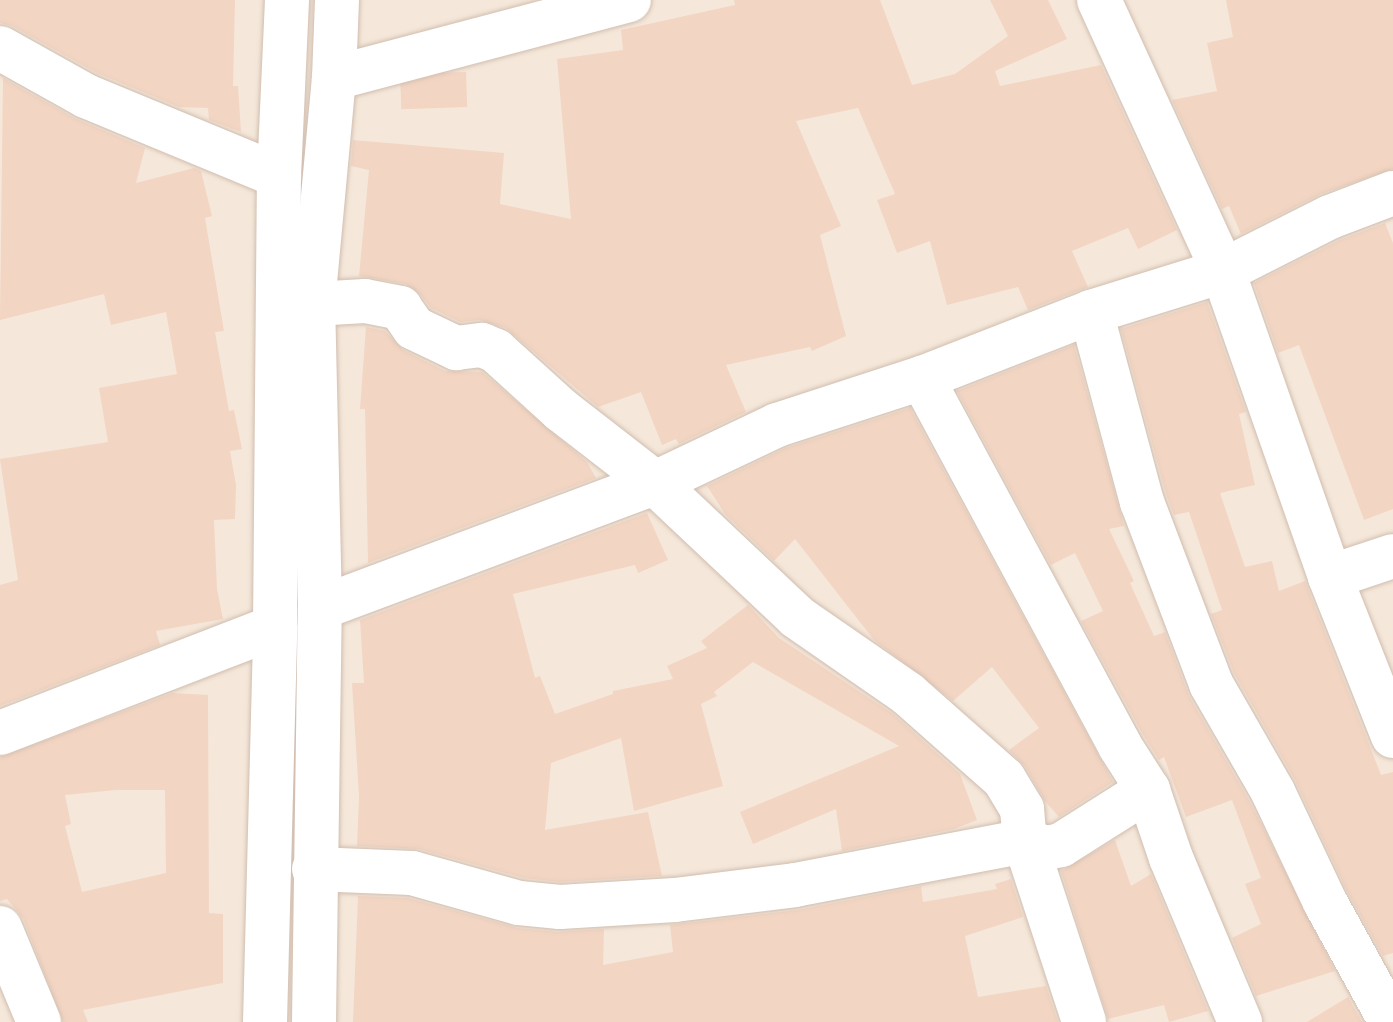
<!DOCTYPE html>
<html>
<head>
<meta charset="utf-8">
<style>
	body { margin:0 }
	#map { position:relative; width:1393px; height:1022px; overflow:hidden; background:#fdf6ec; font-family:Commissioner,sans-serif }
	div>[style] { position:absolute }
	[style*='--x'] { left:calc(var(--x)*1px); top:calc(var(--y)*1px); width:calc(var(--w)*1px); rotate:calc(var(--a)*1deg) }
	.residential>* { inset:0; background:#f5e8da; transform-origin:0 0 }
	.building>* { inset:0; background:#f3d5c3; transform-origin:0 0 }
	.roads { filter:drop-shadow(0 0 2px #d1beb0) drop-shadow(0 0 2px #d1beb0) }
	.minor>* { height:44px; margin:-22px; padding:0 22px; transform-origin:22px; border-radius:22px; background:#fff }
	.secondary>* { height:44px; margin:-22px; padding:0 22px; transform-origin:22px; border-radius:22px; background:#fff }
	span { translate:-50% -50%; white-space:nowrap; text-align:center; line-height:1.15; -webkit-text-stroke:6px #fffaf3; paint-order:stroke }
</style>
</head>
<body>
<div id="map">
	<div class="residential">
		<div style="left:0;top:0;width:1393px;height:1022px"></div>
	</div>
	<div class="building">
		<div style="clip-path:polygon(0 0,235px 0,233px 86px,238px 86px,241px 132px,209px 120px,208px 108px,179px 107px,97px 73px,12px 26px,0 23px)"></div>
		<div style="clip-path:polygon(734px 0,880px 0,912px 85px,955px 74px,1008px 36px,990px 0,1048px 0,1067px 39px,995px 71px,1000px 86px,1101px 65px,1177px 230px,1138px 249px,1128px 228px,1072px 251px,1088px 287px,1028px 310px,1018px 287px,947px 305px,930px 241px,897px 253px,877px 200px,895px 194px,858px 108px,796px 121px,841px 226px,820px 235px,846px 336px,812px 351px,810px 347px,726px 365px,746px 412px,679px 444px,676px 439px,662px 445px,641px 392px,598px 407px,506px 328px,480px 320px,460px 322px,431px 308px,420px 294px,406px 284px,359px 276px,369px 170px,351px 166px,353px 140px,504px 153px,500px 204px,571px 219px,557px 59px,623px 50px,621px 30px,735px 5px)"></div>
		<div style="clip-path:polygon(1226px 0,1393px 0,1393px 169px,1321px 194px,1241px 234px,1229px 206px,1222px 209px,1172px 100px,1217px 91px,1207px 43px,1233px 37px)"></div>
		<div style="left:466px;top:72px;width:35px;height:66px;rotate:88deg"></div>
		<div style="clip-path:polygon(3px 78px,74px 118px,145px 148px,136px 183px,194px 168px,201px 171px,212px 216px,205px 218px,224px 331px,215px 332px,229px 411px,234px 410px,242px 449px,230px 451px,236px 485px,235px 519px,214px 520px,217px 589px,223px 619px,156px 631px,160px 645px,0 706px,0 585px,18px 580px,0 459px,108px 442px,99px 388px,177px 374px,166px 312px,111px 325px,104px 294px,0 320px)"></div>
		<div style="clip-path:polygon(1385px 223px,1393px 243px,1393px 509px,1364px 520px,1299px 345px,1278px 353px,1254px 283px,1340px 240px)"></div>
		<div style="clip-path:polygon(1207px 302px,1246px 412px,1239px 414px,1255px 485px,1220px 493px,1245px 567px,1272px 561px,1279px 591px,1305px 581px,1381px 775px,1393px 772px,1393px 953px,1383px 956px,1347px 891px,1295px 780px,1234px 673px,1211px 614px,1222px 610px,1189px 512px,1174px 515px,1166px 494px,1121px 329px)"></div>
		<div style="clip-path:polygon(366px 327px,385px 331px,403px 350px,445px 371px,482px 372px,587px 462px,596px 478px,368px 563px,365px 409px,360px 409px)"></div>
		<div style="clip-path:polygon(1074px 345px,1124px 526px,1109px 529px,1134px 581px,1130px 583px,1154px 636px,1165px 632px,1189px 696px,1251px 804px,1335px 971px,1256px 996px,1232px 938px,1261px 924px,1245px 884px,1261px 878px,1232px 800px,1186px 817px,1164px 757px,1159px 760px,1142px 733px,1081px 621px,1103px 611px,1075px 553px,1051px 565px,957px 391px)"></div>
		<div style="clip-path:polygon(910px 408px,1113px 782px,1059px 817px,1045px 801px,1025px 766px,1009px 750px,1039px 728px,992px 667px,953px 701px,874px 640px,795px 539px,774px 561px,725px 514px,707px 486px,786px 448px)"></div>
		<div style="clip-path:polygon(647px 513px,668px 560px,638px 573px,635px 565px,513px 594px,535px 678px,540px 676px,555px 714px,613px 694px,613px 691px,673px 679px,667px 666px,707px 648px,701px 641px,748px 605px,779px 638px,893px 714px,960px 774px,977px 820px,954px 829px,842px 851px,836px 809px,753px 844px,740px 812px,899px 746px,753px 662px,714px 692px,717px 696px,701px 704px,723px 786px,634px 811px,621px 738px,551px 763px,545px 830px,648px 812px,662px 876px,560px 882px,524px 878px,419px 849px,357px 846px,359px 796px,352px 683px,364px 683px,360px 620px)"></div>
		<div style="clip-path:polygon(evenodd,173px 693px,208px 695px,209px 913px,223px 914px,223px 983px,83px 1010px,88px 1022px,63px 1022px,23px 918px,7px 899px,0 901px,0 757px,173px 693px,116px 790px,165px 790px,166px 873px,82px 892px,65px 826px,71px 824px,65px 795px,116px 790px)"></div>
		<div style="clip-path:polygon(1115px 840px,1131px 886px,1151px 874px,1208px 1011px,1169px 1022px,1164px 1005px,1108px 1019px,1061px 871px)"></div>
		<div style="clip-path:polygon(1011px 879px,1023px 917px,965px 936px,978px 997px,1046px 986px,1058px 1022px,353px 1022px,358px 896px,408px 898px,517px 928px,558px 932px,604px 929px,603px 965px,673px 952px,670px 925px,798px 910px,921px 886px,923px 902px,997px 889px,995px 884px)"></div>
		<div style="clip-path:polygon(1348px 997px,1362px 1022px,1307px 1022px)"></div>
	</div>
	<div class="roads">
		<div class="minor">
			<div style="--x:1099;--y:0;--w:298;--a:65.4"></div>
			<div style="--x:1223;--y:271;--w:324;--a:70.7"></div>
			<div style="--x:1330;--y:577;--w:171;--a:68.4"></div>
			<div style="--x:0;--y:48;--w:98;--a:29.2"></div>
			<div style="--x:86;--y:96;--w:209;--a:22.5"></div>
			<div style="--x:334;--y:78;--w:305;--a:-14.8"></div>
			<div style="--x:313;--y:304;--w:52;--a:-3.3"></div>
			<div style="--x:365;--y:301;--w:36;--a:11"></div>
			<div style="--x:400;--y:308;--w:24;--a:55"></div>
			<div style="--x:414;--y:328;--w:47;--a:25.5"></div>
			<div style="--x:456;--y:348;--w:26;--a:-7"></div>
			<div style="--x:482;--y:345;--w:15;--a:23"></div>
			<div style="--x:496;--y:351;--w:88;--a:42.2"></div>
			<div style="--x:561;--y:410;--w:119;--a:37.8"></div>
			<div style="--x:655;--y:483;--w:195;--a:43.3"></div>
			<div style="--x:797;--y:617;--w:135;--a:34.7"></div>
			<div style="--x:908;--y:694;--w:128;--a:41.5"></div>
			<div style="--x:1004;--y:779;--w:35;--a:59"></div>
			<div style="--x:1022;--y:809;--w:32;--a:85"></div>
			<div style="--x:1025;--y:841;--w:190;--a:71.9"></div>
			<div style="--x:1091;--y:312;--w:197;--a:75"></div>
			<div style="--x:1142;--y:502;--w:195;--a:69.2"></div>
			<div style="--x:1211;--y:684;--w:125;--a:60.1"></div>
			<div style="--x:1273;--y:792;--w:122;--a:64.7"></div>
			<div style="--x:1325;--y:902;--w:137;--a:61.2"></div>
			<div style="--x:922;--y:378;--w:418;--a:61.7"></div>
			<div style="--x:1120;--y:746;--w:52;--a:57.5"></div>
			<div style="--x:1148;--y:790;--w:72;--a:71.3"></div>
			<div style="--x:1171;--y:858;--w:178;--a:67.2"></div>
			<div style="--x:1330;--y:577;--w:66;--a:-18.4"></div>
			<div style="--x:320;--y:608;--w:358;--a:-20.5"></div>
			<div style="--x:655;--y:483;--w:135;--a:-25.4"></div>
			<div style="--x:777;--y:425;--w:152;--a:-18"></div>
			<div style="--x:922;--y:378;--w:181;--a:-21.3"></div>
			<div style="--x:1091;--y:312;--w:138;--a:-17.3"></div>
			<div style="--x:1223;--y:271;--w:120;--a:-26.8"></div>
			<div style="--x:1330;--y:217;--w:67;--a:-20.9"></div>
			<div style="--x:0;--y:733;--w:295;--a:-21.1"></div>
			<div style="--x:314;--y:869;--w:98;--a:2.3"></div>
			<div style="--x:412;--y:873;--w:111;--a:15.7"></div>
			<div style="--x:519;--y:903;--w:41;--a:5.6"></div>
			<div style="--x:560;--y:907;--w:115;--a:-3.5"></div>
			<div style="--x:675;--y:900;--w:121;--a:-7.1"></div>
			<div style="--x:795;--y:885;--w:234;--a:-10.8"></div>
			<div style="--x:1025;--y:841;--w:23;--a:18"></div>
			<div style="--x:1047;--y:848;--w:14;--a:-12"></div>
			<div style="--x:1061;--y:845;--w:103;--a:-32.3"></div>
			<div style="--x:0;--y:928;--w:102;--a:67.5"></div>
		</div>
		<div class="secondary">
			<div style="--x:265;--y:1022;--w:395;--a:-88.5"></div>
			<div style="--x:275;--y:627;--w:451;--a:-89.5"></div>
			<div style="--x:279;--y:176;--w:176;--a:-87.4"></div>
			<div style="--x:314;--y:1022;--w:414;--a:-89.2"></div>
			<div style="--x:320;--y:608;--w:304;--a:-91.3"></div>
			<div style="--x:313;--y:304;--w:227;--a:-84.7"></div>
			<div style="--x:334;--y:78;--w:78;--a:-87.8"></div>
		</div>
	</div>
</div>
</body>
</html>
